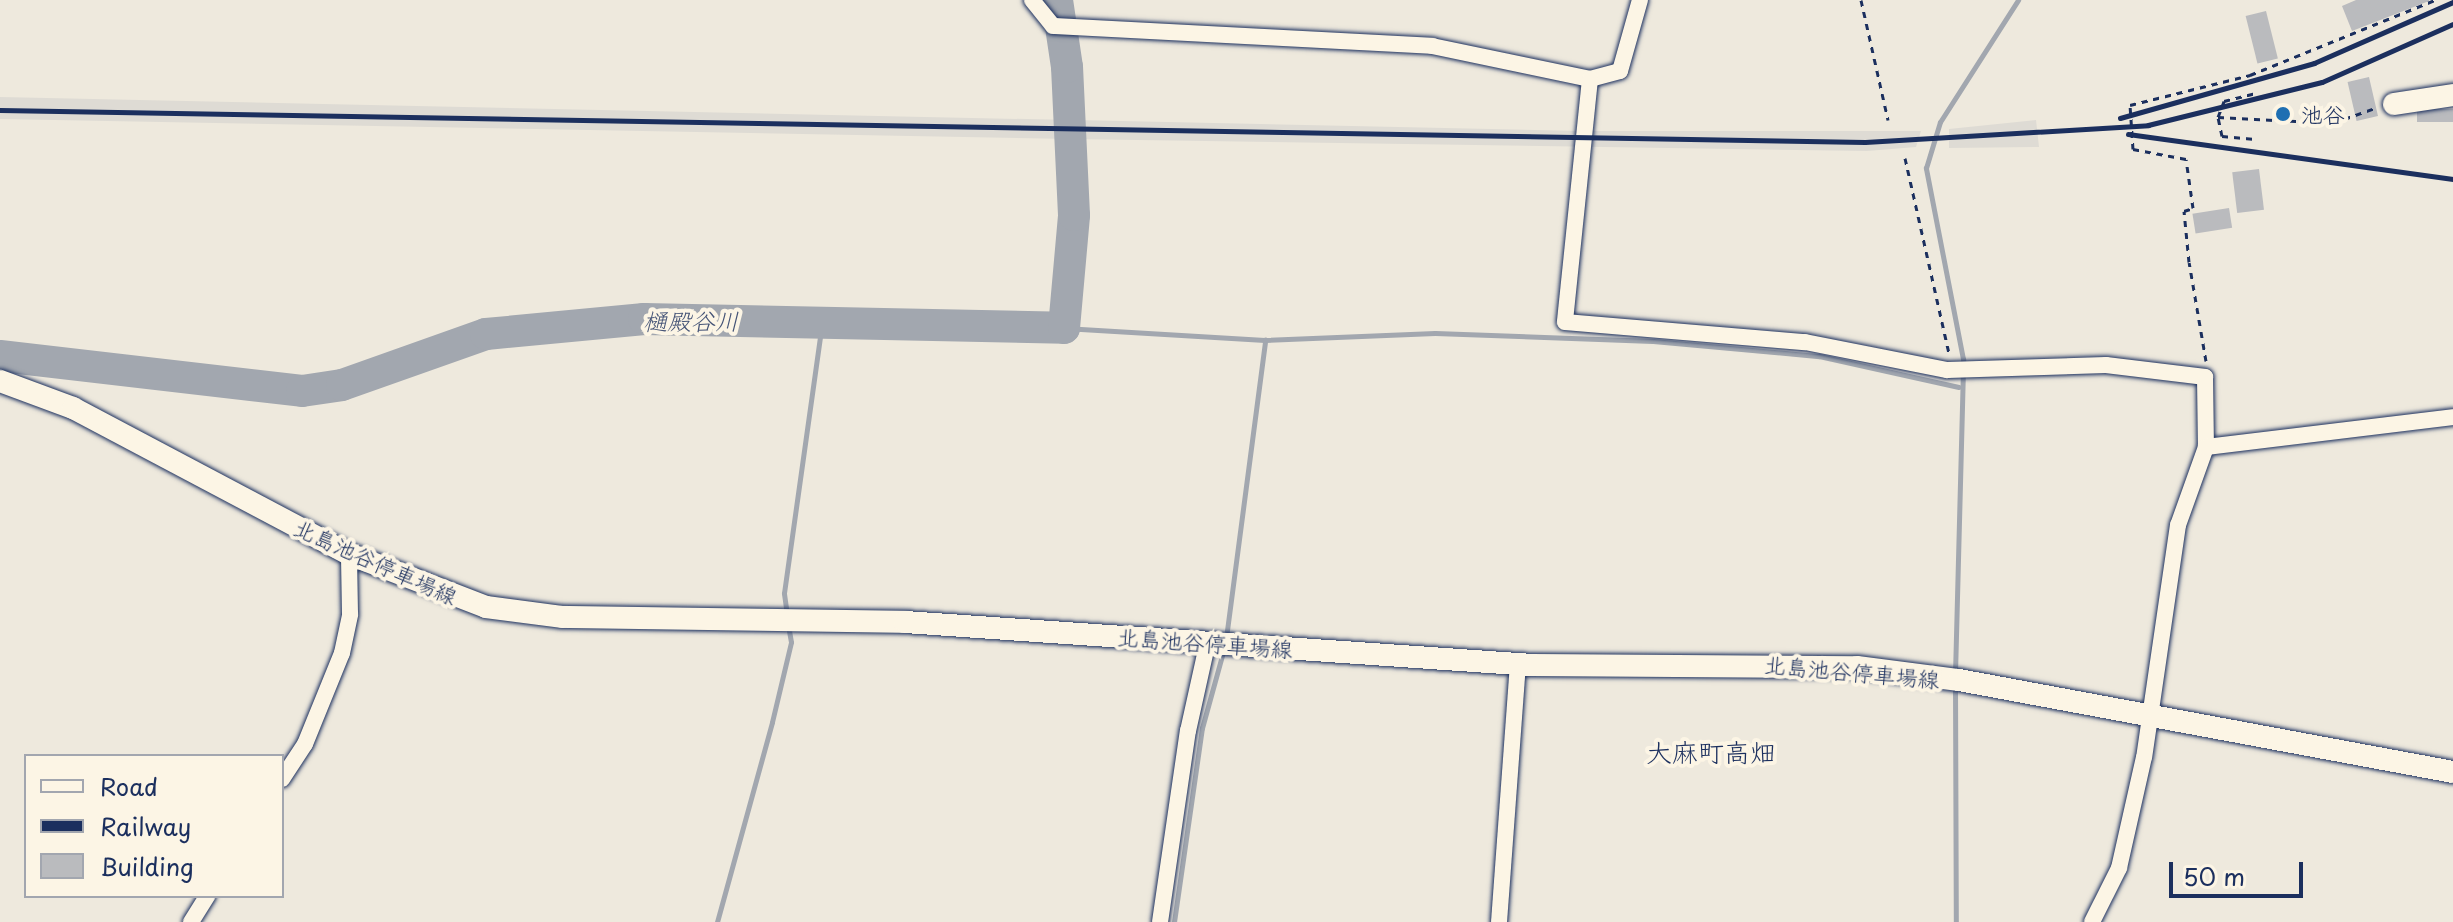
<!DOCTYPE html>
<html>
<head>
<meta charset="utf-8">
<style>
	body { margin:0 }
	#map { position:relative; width:2453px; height:922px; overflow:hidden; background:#eee9dd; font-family:"Playpen Sans","Klee One",sans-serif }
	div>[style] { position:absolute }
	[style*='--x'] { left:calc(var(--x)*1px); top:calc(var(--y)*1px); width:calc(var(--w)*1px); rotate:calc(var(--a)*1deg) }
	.built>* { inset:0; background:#dedbd4 }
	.stream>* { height:5px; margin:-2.5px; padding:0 2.5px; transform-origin:2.5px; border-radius:2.5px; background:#a2a7af }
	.river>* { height:32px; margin:-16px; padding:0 16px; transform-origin:16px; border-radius:16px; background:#a2a7af }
	.building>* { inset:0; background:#babbbe; transform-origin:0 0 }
	.path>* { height:3px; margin-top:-1.5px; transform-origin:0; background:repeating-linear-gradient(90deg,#1b2f5e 0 6px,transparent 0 12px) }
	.roads { filter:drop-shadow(0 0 2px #1b2f5e) drop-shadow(0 0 2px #1b2f5e) }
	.street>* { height:16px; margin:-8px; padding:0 8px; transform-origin:8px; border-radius:8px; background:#fcf5e5 }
	.secondary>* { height:22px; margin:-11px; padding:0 11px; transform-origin:11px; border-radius:11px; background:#fcf5e5 }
	.rail>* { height:5px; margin:-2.5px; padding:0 2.5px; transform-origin:2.5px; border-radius:2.5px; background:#1b2f5e }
	.path-bridge>* { height:3px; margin-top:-1.5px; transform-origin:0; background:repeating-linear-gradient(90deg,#1b2f5e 0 6px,transparent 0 12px) }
	.dots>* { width:22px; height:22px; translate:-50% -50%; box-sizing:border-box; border:4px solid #fcf5e5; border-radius:50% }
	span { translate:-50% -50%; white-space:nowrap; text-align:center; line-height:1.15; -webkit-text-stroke:8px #fcf5e5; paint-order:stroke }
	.poi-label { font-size:22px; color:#1b2f5e }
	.left { translate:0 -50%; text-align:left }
	.street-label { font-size:22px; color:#1b2f5e }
	.water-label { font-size:24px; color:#445376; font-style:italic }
	.quarter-label { font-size:26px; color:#1b2f5e }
	.legend { position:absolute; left:24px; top:754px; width:260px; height:144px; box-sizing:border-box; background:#fcf5e5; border:2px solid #a2a6af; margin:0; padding:10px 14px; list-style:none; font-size:24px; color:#1b2f5e }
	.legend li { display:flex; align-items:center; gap:16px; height:40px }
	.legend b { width:40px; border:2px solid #a2a6af }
	.scale { position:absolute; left:2169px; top:862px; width:134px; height:36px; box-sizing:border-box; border:4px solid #1b2f5e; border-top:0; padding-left:10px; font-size:24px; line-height:28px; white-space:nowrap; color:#1b2f5e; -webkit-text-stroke:6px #fcf5e5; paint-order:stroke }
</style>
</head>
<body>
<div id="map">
	<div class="built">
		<div style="clip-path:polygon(0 97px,1582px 131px,1921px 131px,1916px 147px,1867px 151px,1070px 139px,0 119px)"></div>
		<div style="clip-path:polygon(2036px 120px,2039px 147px,1949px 148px,1949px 129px)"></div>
	</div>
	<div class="stream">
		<div style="--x:1064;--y:328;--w:201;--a:3.4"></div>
		<div style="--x:787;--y:615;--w:22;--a:-98"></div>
		<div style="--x:784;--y:593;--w:273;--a:-82"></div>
		<div style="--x:1226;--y:638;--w:301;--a:-82.5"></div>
		<div style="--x:1265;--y:340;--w:170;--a:-2.4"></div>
		<div style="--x:1435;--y:333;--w:218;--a:2.1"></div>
		<div style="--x:1653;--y:341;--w:167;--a:5.2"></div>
		<div style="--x:1819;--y:356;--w:143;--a:12.5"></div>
		<div style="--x:1955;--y:674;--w:315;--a:-88.5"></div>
		<div style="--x:1963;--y:359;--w:195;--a:-101"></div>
		<div style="--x:1926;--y:168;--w:48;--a:-73.1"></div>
		<div style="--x:1940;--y:122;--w:145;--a:-57.4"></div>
		<div style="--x:1955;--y:684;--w:238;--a:89.8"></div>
		<div style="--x:717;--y:922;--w:207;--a:-74.6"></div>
		<div style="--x:772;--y:722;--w:82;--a:-76.6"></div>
		<div style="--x:791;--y:642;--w:17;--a:-100"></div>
		<div style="--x:1174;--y:922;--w:196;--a:-81.8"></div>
		<div style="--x:1202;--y:728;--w:79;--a:-74.6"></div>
	</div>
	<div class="river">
		<div style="--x:0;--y:356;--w:304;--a:6.6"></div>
		<div style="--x:302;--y:391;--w:40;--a:-8.5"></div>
		<div style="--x:342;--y:385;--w:153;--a:-19.5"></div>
		<div style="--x:486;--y:334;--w:159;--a:-5.4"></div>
		<div style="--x:644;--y:319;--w:420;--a:1.2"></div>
		<div style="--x:1064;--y:328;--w:113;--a:-84.9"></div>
		<div style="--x:1074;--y:215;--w:148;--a:-92.7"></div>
		<div style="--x:1067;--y:67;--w:68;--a:-98.5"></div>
	</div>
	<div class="building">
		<div style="clip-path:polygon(2356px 0,2429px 0,2429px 1px,2352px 31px,2342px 6px)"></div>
		<div style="left:2266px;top:11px;width:49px;height:21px;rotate:76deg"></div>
		<div style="left:2369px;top:77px;width:40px;height:22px;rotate:77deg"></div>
		<div style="left:2453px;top:109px;width:13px;height:36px;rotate:90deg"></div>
		<div style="left:2259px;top:169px;width:41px;height:27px;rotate:83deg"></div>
		<div style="left:2229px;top:208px;width:20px;height:37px;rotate:81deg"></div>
	</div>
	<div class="path">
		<div style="--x:1861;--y:0;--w:123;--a:77.3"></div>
		<div style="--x:2224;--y:101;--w:33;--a:-14"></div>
		<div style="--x:2218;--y:117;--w:115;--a:3"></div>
		<div style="--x:2333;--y:123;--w:45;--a:-19.7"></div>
		<div style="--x:2222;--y:136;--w:36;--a:5"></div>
		<div style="--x:1905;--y:158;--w:200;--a:77.3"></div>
		<div style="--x:2206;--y:361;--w:100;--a:-99.7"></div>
		<div style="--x:2189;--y:262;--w:51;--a:-95.6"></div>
		<div style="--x:2184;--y:211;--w:9;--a:-18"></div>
		<div style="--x:2193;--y:208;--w:49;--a:-98.1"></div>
		<div style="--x:2186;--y:159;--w:54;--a:-169.3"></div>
		<div style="--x:2133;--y:149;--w:44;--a:-93.9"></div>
		<div style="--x:2130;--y:105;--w:124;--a:-14"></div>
		<div style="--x:2250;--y:75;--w:200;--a:-22.1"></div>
	</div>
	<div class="roads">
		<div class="street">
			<div style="--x:1032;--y:0;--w:33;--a:51"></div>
			<div style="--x:1053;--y:26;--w:380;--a:3"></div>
			<div style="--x:1432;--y:46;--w:161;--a:11.8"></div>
			<div style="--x:1590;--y:79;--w:31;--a:-15"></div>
			<div style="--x:1620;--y:71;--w:74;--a:-74.3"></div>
			<div style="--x:1590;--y:79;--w:244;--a:95.9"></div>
			<div style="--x:1565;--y:322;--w:241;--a:4.8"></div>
			<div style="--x:1805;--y:342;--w:145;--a:11.2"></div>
			<div style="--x:1947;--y:370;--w:159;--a:-1.8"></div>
			<div style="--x:2106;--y:365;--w:100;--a:6.9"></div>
			<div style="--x:2205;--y:377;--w:70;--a:89.2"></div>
			<div style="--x:2206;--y:447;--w:83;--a:109.7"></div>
			<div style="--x:2178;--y:525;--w:234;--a:98.3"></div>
			<div style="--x:2144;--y:757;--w:114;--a:102.7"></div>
			<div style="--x:2119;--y:868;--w:60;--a:116.6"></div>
			<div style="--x:2206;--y:447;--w:249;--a:-6.9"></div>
			<div style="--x:282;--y:779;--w:42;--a:-56.7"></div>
			<div style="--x:305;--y:744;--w:98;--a:-67.9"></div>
			<div style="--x:342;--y:653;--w:40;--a:-78"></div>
			<div style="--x:350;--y:614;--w:60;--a:-91"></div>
			<div style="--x:191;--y:922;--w:31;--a:-58"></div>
			<div style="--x:1160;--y:922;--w:193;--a:-81.7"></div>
			<div style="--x:1188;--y:731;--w:92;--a:-77.5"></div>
			<div style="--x:1499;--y:922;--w:259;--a:-85.8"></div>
		</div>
		<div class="secondary">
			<div style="--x:2394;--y:104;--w:60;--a:-8.7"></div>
			<div style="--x:0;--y:381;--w:78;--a:20.3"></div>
			<div style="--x:73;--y:408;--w:312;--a:27.9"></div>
			<div style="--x:349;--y:554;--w:147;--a:21.1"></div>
			<div style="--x:486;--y:607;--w:78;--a:7.4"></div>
			<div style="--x:563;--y:617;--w:342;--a:0.8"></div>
			<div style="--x:905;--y:622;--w:628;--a:3.92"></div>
			<div style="--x:1532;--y:665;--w:325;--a:0.4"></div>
			<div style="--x:1857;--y:667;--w:103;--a:7.3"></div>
			<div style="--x:1959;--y:680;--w:502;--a:10.55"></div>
		</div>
	</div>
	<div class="rail">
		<div style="--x:0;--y:110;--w:1865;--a:0.98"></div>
		<div style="--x:1865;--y:142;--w:284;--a:-3.4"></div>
		<div style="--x:2148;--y:125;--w:179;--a:-13.9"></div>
		<div style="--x:2322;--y:82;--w:143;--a:-23.9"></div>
		<div style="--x:2120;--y:118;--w:202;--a:-15.8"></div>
		<div style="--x:2314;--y:63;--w:152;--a:-23.7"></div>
		<div style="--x:2128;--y:134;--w:328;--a:7.9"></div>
	</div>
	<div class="path-bridge">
		<div style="--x:2222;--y:136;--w:19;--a:-102"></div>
		<div style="--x:2218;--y:117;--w:17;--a:-69"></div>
	</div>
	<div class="dots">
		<div style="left:2283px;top:114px;background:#1f6fb2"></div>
	</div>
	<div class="poi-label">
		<span class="left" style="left:2301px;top:114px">池谷</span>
	</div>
	<div class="street-label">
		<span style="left:376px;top:561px;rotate:24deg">北島池谷停車場線</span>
		<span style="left:1205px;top:642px;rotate:4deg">北島池谷停車場線</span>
		<span style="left:1852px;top:671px;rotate:5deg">北島池谷停車場線</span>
	</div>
	<div class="water-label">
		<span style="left:691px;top:321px">樋殿谷川</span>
	</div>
	<div class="quarter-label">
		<span style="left:1711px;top:752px">大麻町高畑</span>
	</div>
	<ul class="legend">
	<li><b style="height:10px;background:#fcf5e5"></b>Road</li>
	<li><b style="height:10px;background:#1b2f5e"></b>Railway</li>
	<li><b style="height:22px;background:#babbbe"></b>Building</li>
	</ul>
	<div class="scale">50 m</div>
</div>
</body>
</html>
